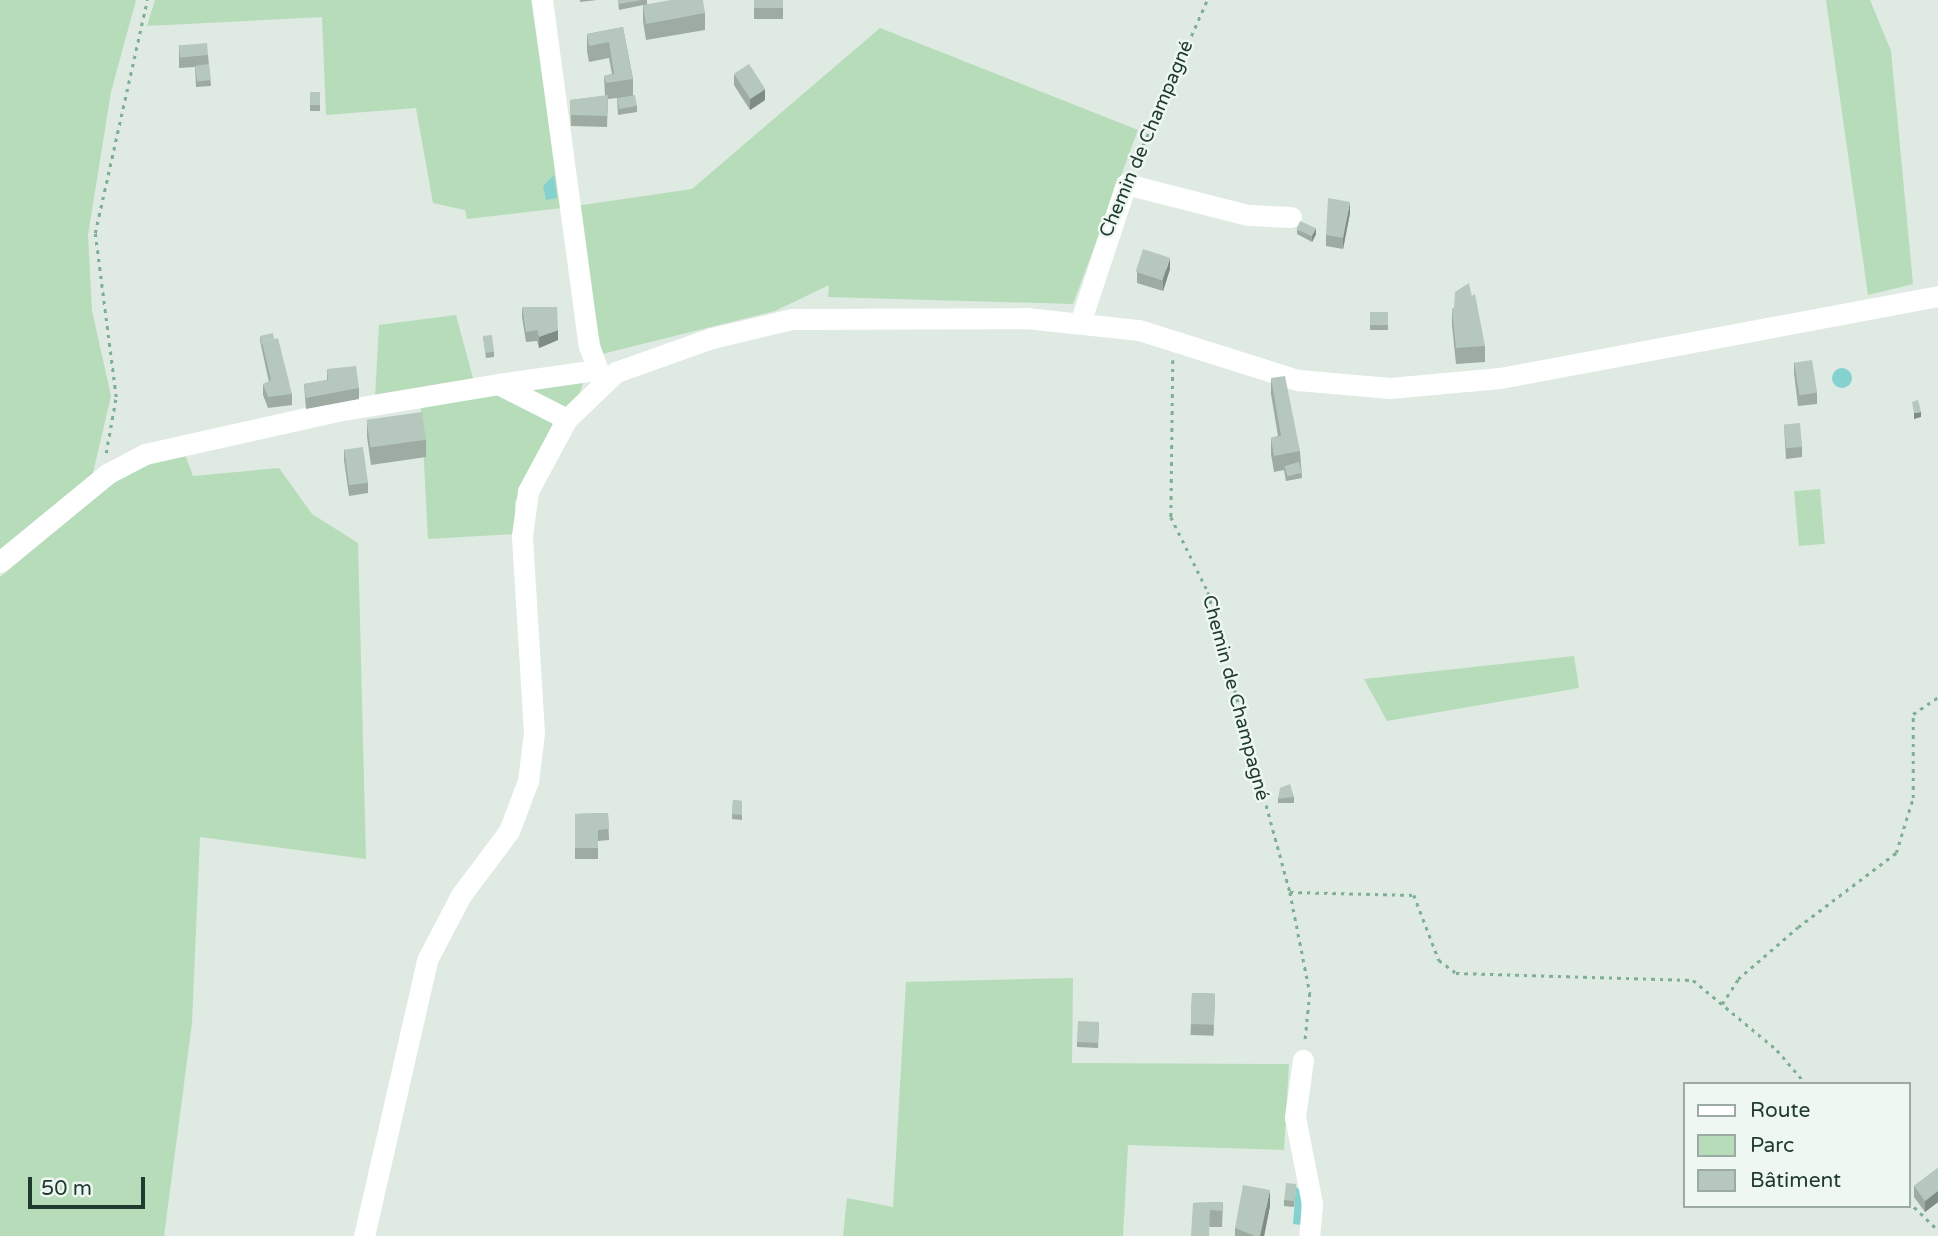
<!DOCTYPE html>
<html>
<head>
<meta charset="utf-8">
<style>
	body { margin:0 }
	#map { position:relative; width:1938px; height:1236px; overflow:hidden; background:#deeae2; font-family:"Varela Round",sans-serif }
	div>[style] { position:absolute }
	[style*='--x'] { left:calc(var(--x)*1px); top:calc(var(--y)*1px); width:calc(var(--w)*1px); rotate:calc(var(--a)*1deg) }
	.green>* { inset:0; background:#b6dcb9; transform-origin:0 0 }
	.water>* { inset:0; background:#84d1cf }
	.round { border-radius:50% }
	.path>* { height:2.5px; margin-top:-1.25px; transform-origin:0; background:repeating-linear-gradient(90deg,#7eae96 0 3.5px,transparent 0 8.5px) }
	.minor>* { height:21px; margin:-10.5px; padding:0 10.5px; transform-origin:10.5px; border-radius:10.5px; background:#fff }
	.wall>* { inset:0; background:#9daba3; transform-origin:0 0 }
	.shaded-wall>* { inset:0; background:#7f8b85 }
	.building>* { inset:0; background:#b6c7be; transform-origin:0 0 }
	span { translate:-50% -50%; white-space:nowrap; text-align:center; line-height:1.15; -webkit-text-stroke:5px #eef7f1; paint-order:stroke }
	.street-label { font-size:19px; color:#1f3a2e }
	.legend { position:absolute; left:1683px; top:1082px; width:228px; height:126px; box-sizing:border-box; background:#eef7f1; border:2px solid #9baba3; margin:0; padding:9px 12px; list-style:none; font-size:21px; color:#1f3a2e }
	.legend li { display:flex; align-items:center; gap:14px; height:35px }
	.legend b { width:35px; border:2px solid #9baba3 }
	.scale { position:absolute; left:28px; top:1177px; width:117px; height:32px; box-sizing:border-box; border:4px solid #1f3a2e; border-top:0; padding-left:9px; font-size:21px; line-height:24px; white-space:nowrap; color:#1f3a2e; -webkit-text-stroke:5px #eef7f1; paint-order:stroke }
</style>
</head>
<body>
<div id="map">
	<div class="green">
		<div style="clip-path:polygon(0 0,136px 0,111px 92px,88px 235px,92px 311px,111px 396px,91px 481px,0 555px)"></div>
		<div style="clip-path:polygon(155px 0,531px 0,562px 208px,467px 219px,465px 210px,433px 203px,416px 108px,326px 115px,322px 17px,147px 26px)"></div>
		<div style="clip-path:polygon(1826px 0,1870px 0,1891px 51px,1913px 284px,1868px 295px)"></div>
		<div style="clip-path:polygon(880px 28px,1138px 130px,1073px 304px,828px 297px,829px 285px,775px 311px,602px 354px,576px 206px,692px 189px)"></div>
		<div style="clip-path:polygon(456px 315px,474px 382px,375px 397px,379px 325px)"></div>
		<div style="clip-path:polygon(585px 376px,579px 396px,564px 411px,513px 385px)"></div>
		<div style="clip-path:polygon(494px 392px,553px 423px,515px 502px,515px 534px,428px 539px,421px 405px)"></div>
		<div style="clip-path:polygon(183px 449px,193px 476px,279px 468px,312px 514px,358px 543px,366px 859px,200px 837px,192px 1023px,164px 1236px,0 1236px,0 577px,132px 468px)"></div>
		<div style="left:1820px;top:489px;width:55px;height:26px;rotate:85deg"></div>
		<div style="clip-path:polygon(1574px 656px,1579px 688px,1387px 721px,1364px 679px)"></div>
		<div style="clip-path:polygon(1073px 978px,1072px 1063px,1289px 1064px,1284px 1150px,1128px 1145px,1123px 1236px,843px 1236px,847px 1198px,893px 1207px,906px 982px)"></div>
	</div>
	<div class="water">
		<div style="clip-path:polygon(554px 175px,557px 198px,546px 200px,543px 186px)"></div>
		<div class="round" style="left:1832px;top:368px;width:20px;height:20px"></div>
		<div style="clip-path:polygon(1296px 1187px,1301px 1191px,1302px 1225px,1293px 1224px)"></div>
	</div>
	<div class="path">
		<div style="--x:1133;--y:168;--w:184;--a:-66.2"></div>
		<div style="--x:1173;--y:360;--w:157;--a:90.7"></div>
		<div style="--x:1171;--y:517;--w:84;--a:63.7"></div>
		<div style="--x:1208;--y:592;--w:311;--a:74.7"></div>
		<div style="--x:1290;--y:892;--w:103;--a:78.8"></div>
		<div style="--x:1310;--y:993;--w:49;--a:95.8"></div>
		<div style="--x:106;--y:453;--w:57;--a:-79.9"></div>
		<div style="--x:116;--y:397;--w:165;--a:-97.3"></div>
		<div style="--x:95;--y:233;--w:239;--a:-77.4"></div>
		<div style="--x:1290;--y:892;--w:124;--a:1.4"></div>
		<div style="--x:1414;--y:895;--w:70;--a:69"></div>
		<div style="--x:1439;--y:960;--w:21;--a:37"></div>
		<div style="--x:1456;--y:973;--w:237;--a:1.7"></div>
		<div style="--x:1693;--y:980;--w:109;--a:39.8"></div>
		<div style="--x:1777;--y:1050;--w:45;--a:49.5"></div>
		<div style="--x:1722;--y:1004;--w:30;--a:-57"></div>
		<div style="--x:1738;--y:979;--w:79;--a:-40.9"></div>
		<div style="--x:1798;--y:927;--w:123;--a:-37.1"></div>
		<div style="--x:1896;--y:853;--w:58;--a:-72.8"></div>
		<div style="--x:1913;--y:798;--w:84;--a:-90"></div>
		<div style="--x:1913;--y:714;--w:30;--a:-34"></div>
		<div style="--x:1908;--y:1201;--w:42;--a:44"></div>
	</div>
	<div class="minor">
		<div style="--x:542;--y:0;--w:349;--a:82.3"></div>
		<div style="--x:589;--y:346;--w:37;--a:70"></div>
		<div style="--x:1081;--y:320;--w:143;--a:-71.7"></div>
		<div style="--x:1126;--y:184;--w:126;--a:14.3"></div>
		<div style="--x:1248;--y:215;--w:43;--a:2.7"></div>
		<div style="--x:567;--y:419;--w:77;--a:-153.1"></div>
		<div style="--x:498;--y:384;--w:98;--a:-8.2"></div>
		<div style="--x:0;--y:562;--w:139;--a:-39.4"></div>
		<div style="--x:107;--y:474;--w:43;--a:-27.8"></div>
		<div style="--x:145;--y:454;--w:197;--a:-12.6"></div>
		<div style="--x:337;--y:411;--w:163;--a:-9.5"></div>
		<div style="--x:1303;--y:1060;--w:58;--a:98"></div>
		<div style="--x:1295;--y:1117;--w:89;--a:78.9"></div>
		<div style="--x:1312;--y:1204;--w:32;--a:95"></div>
		<div style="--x:364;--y:1236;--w:283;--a:-77.1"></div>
		<div style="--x:427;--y:960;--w:73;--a:-62.4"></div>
		<div style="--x:461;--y:895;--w:80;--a:-53.1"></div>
		<div style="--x:509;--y:831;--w:53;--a:-69.2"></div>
		<div style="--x:528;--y:781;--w:48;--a:-82.9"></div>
		<div style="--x:534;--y:733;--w:197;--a:-93.5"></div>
		<div style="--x:522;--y:536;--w:45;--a:-82.4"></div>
		<div style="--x:528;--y:491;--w:82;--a:-61.6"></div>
		<div style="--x:567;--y:419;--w:68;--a:-43.8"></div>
		<div style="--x:616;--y:372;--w:102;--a:-19.5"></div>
		<div style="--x:712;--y:338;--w:82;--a:-13.4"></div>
		<div style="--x:792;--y:319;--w:234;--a:-0.2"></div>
		<div style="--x:1026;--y:318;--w:114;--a:6.1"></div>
		<div style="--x:1139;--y:330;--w:167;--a:17.5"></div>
		<div style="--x:1298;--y:380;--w:92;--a:5"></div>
		<div style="--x:1390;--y:388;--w:110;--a:-5.2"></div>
		<div style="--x:1500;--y:378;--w:446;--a:-10.6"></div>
	</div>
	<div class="wall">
		<div style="clip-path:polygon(580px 0,597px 0,580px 2px)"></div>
		<div style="clip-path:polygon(618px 0,647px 0,647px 4px,705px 13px,705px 30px,646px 40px,643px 21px,643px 5px,619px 10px)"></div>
		<div style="left:754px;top:0;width:29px;height:19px"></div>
		<div style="clip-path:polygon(623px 27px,633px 79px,633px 95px,637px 106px,637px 112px,618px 115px,617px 98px,608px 99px,607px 127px,571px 126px,570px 100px,605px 96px,604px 76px,612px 74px,609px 58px,589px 62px,587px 51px,587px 34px)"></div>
		<div style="clip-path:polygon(179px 45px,208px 55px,211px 86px,196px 87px,195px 67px,179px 68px)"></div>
		<div style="clip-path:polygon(734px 74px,765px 100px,750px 110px,734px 85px)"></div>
		<div style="left:310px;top:92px;width:10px;height:19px"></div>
		<div style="clip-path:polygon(1350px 213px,1343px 249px,1326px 246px,1326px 235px)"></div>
		<div style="clip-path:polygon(1297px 229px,1316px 234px,1312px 242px,1297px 234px)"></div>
		<div style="clip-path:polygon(1170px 269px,1163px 291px,1137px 283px,1137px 272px)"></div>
		<div style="clip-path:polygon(1472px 297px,1485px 346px,1485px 362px,1456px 364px,1452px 325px,1452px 309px)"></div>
		<div style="clip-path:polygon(522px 307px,558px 340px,539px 348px,537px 341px,526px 342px,522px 317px)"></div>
		<div style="left:1370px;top:312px;width:18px;height:18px"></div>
		<div style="clip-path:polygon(260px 336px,292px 394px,292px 405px,268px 408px,263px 395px,263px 384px,269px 382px,260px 341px)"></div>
		<div style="clip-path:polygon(483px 336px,494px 352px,494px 357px,486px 358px)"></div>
		<div style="clip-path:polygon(1794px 362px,1817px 393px,1817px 404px,1798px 406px,1794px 373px)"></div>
		<div style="clip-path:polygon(327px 369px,359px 388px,359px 399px,306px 409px,304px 384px,327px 380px)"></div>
		<div style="clip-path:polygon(1271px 378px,1300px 451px,1302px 478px,1286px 481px,1284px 470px,1274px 472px,1271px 454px,1271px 438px,1278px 436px,1271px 394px)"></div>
		<div style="clip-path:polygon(367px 421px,426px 440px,426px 457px,371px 465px,367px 437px)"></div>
		<div style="clip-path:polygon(1784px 425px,1802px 447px,1802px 457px,1786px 459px)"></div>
		<div style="clip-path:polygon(344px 449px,368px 483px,368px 493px,349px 496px,344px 460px)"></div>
		<div style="left:1294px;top:797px;width:6px;height:16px;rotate:90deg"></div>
		<div style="clip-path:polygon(733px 800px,742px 801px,742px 820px,732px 819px)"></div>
		<div style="clip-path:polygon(608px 813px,609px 840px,598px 841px,598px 859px,575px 859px,575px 814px)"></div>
		<div style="left:1192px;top:993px;width:23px;height:42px;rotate:2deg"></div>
		<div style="clip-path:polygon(1099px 1022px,1098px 1048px,1077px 1047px,1077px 1042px)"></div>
		<div style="clip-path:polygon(1938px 1168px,1938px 1202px,1925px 1212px,1914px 1197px,1914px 1186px)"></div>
		<div style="clip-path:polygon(1296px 1184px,1294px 1207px,1284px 1206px,1284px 1200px)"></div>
		<div style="clip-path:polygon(1223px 1202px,1222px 1227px,1210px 1227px,1193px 1203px)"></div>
		<div style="clip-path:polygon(1270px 1206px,1264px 1236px,1235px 1236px,1235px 1228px)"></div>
	</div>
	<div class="shaded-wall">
		<div style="clip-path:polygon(765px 89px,765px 100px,750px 110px,750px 99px)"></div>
		<div style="clip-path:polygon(1350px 202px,1350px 213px,1343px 249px,1343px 238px)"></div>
		<div style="clip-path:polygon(1316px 228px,1316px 234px,1312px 242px,1312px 236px)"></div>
		<div style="clip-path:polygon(1170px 258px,1170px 269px,1163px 291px,1163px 280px)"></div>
		<div style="clip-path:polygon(558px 330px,558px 340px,539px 348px,539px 337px)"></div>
		<div style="clip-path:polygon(1921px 412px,1921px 417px,1914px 419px,1914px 413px)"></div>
		<div style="clip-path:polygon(1270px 1190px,1270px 1206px,1264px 1236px,1260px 1236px)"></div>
		<div style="clip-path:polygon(1938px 1191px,1938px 1202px,1925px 1212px,1925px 1201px)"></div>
	</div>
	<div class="building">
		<div style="clip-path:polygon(618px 0,642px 0,619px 4px)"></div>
		<div style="clip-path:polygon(671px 0,703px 0,705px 13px,646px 24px,643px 5px)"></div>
		<div style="left:754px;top:0;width:29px;height:8px"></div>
		<div style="clip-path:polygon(623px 27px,633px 79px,606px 83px,604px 76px,614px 74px,609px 42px,589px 46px,587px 34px)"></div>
		<div style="left:207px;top:43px;width:12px;height:28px;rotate:85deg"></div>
		<div style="left:209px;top:64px;width:16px;height:14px;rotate:83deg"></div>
		<div style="left:749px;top:64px;width:30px;height:18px;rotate:57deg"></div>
		<div style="left:310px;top:92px;width:10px;height:13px"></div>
		<div style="clip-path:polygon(608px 95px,607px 116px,571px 115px,570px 100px)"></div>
		<div style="left:635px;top:95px;width:11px;height:18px;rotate:80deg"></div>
		<div style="clip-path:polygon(1328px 198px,1350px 202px,1343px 238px,1326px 235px)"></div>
		<div style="left:1300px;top:221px;width:17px;height:9px;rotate:24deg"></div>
		<div style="left:1143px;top:249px;width:28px;height:24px;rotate:18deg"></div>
		<div style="clip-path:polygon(1469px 283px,1472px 297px,1454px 308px,1455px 292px)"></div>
		<div style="clip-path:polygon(1475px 294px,1485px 346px,1456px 348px,1452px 309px)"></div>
		<div style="clip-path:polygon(522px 307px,557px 307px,558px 330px,539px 337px,537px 330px,526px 332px)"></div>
		<div style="left:1370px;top:312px;width:18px;height:13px"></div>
		<div style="clip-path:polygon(273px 333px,274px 339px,262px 342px,262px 348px,260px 336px)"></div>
		<div style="left:492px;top:335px;width:17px;height:9px;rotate:83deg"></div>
		<div style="clip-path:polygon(278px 338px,292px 394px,268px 397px,263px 384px,271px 380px,262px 342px)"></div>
		<div style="left:1812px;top:360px;width:33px;height:18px;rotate:81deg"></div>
		<div style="clip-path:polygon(356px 366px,359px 388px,306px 398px,304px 384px,328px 380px,327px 369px)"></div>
		<div style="clip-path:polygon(1285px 376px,1300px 451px,1274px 456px,1271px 438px,1281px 436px,1271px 378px)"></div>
		<div style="clip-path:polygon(1918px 400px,1921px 412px,1914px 413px,1912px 402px)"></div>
		<div style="left:422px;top:412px;width:28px;height:56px;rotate:82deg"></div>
		<div style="left:1800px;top:423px;width:24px;height:16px;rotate:85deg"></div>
		<div style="left:363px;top:447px;width:36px;height:19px;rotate:82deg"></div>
		<div style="left:1299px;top:462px;width:11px;height:15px;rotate:75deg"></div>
		<div style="clip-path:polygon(1290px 784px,1294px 797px,1278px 799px,1280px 788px)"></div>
		<div style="clip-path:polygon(733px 800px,742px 801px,742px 815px,732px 814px)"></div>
		<div style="clip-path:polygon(608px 813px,609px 829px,598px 830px,598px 848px,575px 848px,575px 814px)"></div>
		<div style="left:1192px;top:993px;width:23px;height:31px;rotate:2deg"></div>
		<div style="left:1078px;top:1021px;width:21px;height:21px;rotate:3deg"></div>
		<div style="clip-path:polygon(1938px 1168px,1938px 1191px,1925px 1201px,1914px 1186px)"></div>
		<div style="left:1286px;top:1183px;width:10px;height:17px;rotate:6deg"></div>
		<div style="clip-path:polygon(1243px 1185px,1270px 1190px,1260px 1236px,1255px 1236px,1235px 1228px)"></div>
		<div style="clip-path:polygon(1223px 1202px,1222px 1211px,1210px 1210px,1209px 1236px,1191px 1236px,1193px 1203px)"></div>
	</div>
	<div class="street-label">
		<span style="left:1147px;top:139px;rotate:-67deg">Chemin de Champagné</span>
		<span style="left:1235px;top:698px;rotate:75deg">Chemin de Champagné</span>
	</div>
	<ul class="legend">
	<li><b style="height:9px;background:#fff"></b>Route</li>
	<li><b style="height:19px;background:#b6dcb9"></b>Parc</li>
	<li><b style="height:19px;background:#b6c7be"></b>Bâtiment</li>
	</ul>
	<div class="scale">50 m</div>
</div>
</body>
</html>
